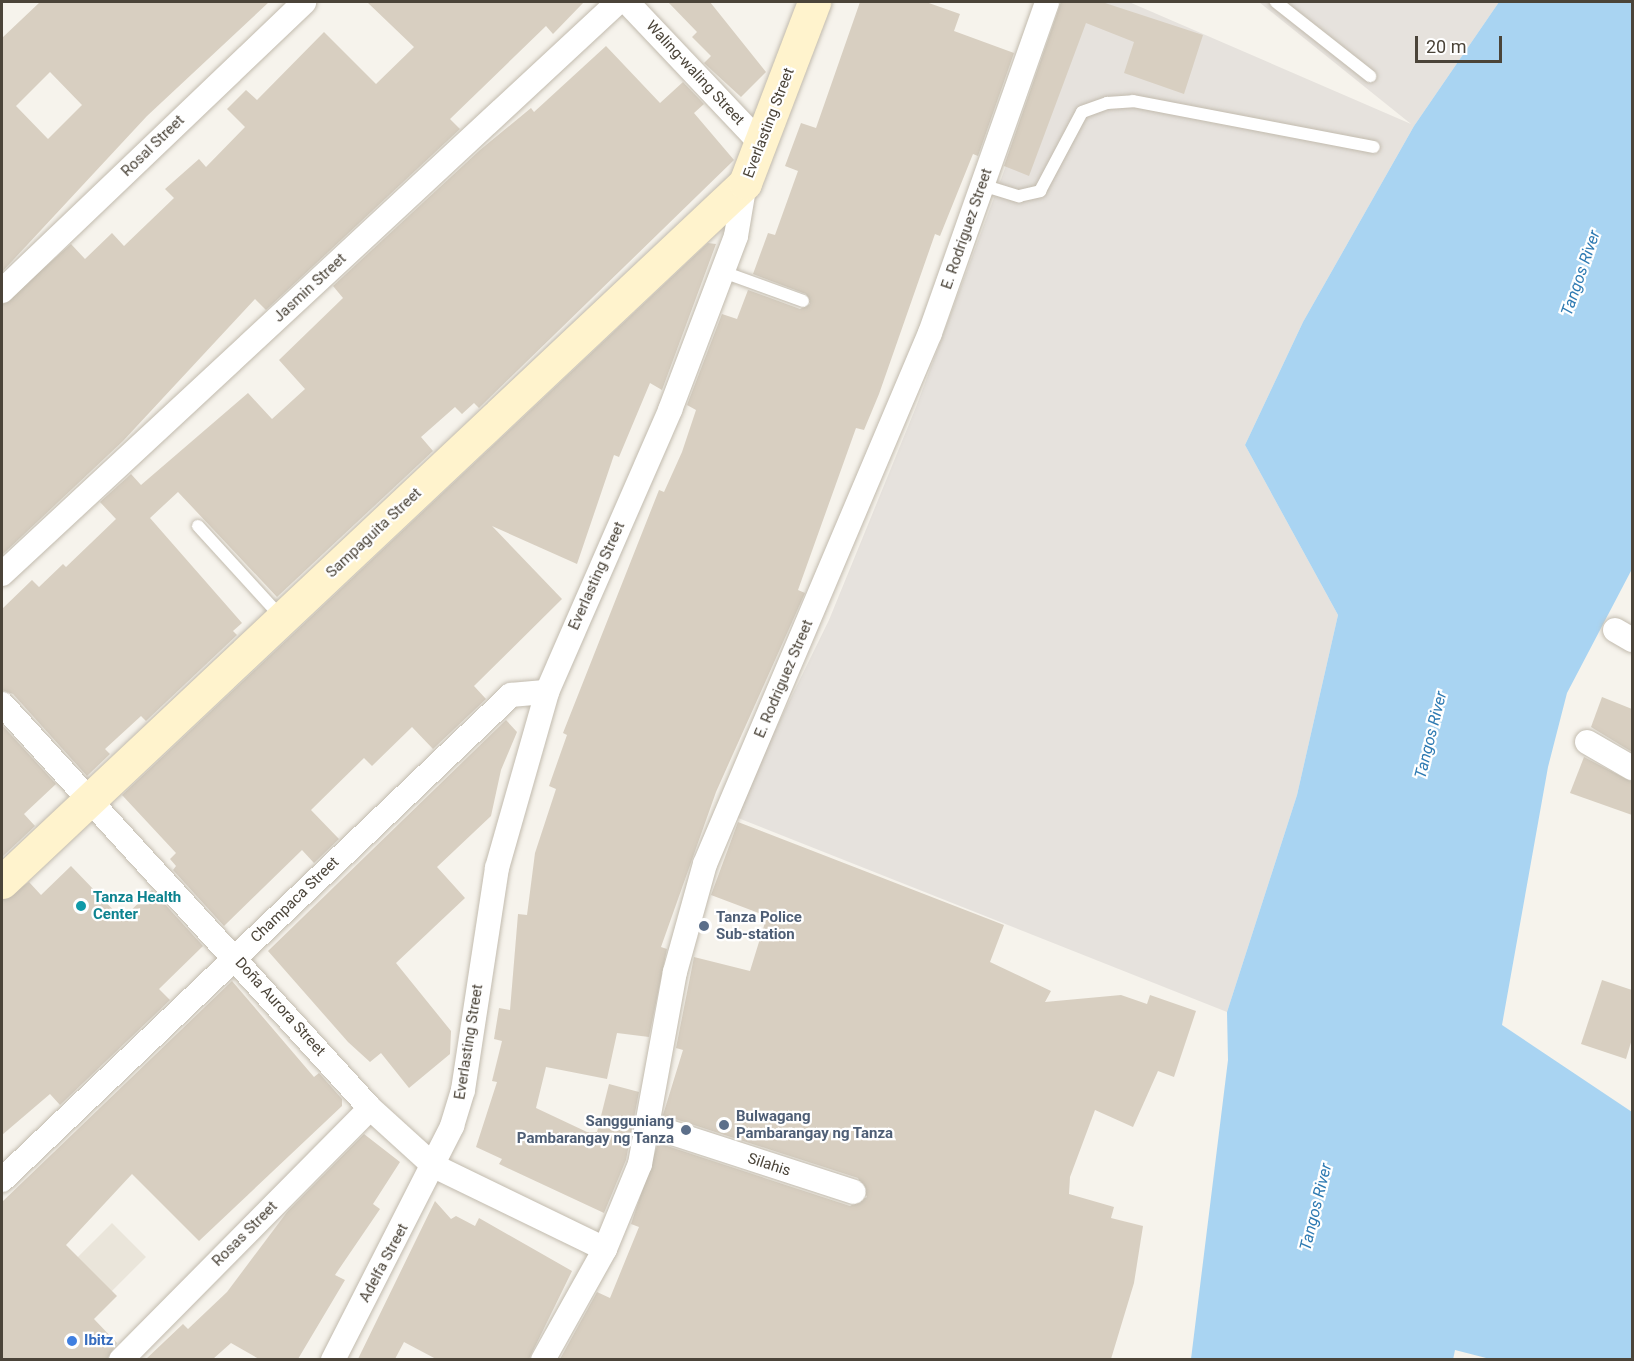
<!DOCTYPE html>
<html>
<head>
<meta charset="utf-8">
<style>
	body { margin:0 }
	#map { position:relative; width:1634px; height:1361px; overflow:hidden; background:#f6f3ec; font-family:Roboto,sans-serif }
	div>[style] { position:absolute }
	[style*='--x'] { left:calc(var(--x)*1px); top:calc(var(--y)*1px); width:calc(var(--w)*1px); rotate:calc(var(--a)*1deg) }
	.residential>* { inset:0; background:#eae5da; transform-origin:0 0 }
	.industrial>* { inset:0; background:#e6e2dd }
	.water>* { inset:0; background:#a9d4f2 }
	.building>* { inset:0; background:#d8cfc1 }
	.roads { filter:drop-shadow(0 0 2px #c2bbae) drop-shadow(0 0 2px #c2bbae) }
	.lane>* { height:12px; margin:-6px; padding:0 6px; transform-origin:6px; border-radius:6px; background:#fff }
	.street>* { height:24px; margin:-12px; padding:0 12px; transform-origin:12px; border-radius:12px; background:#fff }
	.secondary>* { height:33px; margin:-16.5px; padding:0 16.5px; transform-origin:16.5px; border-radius:16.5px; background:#fff3cd }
	.dots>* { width:16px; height:16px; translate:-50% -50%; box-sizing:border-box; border:3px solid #fff; border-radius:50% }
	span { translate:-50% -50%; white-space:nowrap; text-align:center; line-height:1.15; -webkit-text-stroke:4.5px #fff; paint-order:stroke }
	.street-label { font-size:15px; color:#4b4439 }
	.culture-label { font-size:15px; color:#0d838f; font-weight:700 }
	.left { translate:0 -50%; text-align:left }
	.service-label { font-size:15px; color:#4e5e75; font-weight:700 }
	.right { translate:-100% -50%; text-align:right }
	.shop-label { font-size:15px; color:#366cbe; font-weight:700 }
	.water-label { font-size:16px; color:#2e7ab2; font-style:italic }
	.frame { position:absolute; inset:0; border:3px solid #4b4439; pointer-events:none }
	.scale { position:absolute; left:1415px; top:36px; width:87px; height:27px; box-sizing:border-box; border:3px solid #4b4439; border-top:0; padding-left:8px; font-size:18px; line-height:21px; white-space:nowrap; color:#4b4439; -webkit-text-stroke:4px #fff; paint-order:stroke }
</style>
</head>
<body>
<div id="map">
	<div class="residential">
		<div style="left:112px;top:1223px;width:48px;height:51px;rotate:45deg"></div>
	</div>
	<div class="industrial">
		<div style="clip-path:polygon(1067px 2px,1129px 2px,1411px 124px,1259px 2px,1499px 2px,1414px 126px,1303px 322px,1245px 445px,1338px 615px,1297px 795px,1227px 1012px,733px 816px,829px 620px,916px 407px)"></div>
	</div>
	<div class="water">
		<div style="clip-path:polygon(1499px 2px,1632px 2px,1632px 569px,1567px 693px,1548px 767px,1502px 1025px,1632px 1112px,1632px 1359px,1490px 1359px,1455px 1350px,1453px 1360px,1191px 1359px,1228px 1060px,1227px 1012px,1297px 795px,1338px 615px,1245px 445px,1303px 322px,1414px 126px)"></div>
	</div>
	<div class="building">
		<div style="clip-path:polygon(evenodd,40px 2px,269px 2px,147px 116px,2px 272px,2px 38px,40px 2px,50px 72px,82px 105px,48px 139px,16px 106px,50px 72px)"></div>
		<div style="clip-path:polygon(367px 2px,584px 2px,553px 34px,546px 26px,450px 119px,460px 129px,266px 310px,255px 299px,123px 441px,2px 555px,2px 305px,71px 244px,85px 259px,112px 233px,124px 246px,174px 198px,165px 189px,199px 159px,206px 167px,245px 127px,227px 109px,246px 90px,257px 100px,324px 32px,376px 84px,414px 47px)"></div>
		<div style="clip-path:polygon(668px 2px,710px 2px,766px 72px,741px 97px,704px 63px,711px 56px,692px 37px,697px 32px)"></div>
		<div style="clip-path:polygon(860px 2px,926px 2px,960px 14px,954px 31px,1014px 53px,978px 156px,973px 154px,940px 236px,935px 234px,879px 394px,864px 430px,856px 428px,798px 590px,805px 593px,716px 792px,661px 947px,667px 949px,649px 1037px,617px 1033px,607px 1079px,546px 1067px,536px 1108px,587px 1132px,597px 1132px,609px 1084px,639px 1092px,626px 1160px,604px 1213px,499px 1164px,502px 1159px,476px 1147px,497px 1082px,492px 1081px,502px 1041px,494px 1039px,499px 1008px,510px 1010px,518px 914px,527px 915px,535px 853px,556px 789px,549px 786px,567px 735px,563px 733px,659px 490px,664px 492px,682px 452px,696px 410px,687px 405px,722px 314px,737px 319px,748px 290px,800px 309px,810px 304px,806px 294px,753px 274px,768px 233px,775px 235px,798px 171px,785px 166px,801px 123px,816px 128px)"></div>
		<div style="clip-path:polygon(1061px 2px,1102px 2px,1203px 35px,1184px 94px,1124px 73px,1134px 42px,1086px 23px,1029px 176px,1004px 166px)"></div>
		<div style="clip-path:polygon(606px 46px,660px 103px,683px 82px,704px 104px,694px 113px,734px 160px,479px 408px,474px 403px,462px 414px,455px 407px,421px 437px,433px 451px,277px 597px,178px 492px,150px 518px,242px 623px,233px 631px,237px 635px,146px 721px,141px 716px,105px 749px,110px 754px,87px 776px,13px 694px,2px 690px,2px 609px,32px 580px,39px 587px,63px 564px,66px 567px,116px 519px,100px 502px,131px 474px,141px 485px,248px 393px,272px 419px,305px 389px,279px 360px,343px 298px,333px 286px,480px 150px,531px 108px,534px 112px)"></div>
		<div style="clip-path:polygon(708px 243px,716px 244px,662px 390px,650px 383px,619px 457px,614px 455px,577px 564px,492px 526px,562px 599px,474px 686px,486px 699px,433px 749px,412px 727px,372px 766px,364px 758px,311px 810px,339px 839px,314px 863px,302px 850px,224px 926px,173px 870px,176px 866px,170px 859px,176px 853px,122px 795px)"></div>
		<div style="clip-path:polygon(1602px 697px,1632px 709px,1632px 752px,1591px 727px)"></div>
		<div style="clip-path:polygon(506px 720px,517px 732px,501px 770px,491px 816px,437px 867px,465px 898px,396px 963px,451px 1031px,450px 1054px,409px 1088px,381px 1053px,370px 1062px,348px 1042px,268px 951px)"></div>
		<div style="clip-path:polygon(2px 725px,56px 784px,24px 814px,35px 826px,2px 857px)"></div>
		<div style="clip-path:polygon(1584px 757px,1632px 782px,1632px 815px,1570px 793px)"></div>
		<div style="clip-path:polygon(738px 822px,1004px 925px,990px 962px,1051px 991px,1045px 1002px,1121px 995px,1147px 1004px,1150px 995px,1196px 1011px,1174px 1077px,1158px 1071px,1133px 1127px,1095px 1110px,1070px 1177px,1069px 1194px,1114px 1207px,1111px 1218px,1143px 1226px,1134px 1283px,1111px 1359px,560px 1359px,597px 1292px,610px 1298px,639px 1227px,631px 1224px,658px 1143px,850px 1206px,867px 1197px,858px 1178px,663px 1115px,683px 1050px,676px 1048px,694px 957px,750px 971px,767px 916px,711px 895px)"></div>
		<div style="clip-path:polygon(71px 866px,122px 919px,152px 890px,203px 946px,159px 989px,170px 1000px,60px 1105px,50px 1094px,2px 1135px,2px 900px,29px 882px,41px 895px)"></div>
		<div style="clip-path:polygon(1602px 980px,1632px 990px,1632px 1039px,1626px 1059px,1581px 1044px)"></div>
		<div style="clip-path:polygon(232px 981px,314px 1077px,319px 1073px,342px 1099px,342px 1106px,199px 1241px,132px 1174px,66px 1245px,117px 1296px,94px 1319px,117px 1343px,107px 1359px,2px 1359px,2px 1202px)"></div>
		<div style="clip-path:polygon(364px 1134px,400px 1162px,373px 1204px,380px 1209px,335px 1275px,345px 1280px,298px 1359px,259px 1359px,231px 1343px,213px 1359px,146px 1359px,183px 1324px,188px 1329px,227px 1292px,287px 1212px)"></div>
		<div style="clip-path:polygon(435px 1201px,451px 1219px,456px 1216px,475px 1226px,479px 1218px,572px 1271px,529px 1359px,436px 1359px,404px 1342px,395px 1359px,358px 1359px)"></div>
	</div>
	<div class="roads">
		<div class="lane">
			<div style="--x:1276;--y:2;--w:120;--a:38.2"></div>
			<div style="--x:982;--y:185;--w:39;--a:17"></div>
			<div style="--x:1019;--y:196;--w:22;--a:-13"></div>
			<div style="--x:1040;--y:191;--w:89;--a:-62"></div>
			<div style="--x:1082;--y:112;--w:27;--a:-20"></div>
			<div style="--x:1107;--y:103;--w:26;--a:-4"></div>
			<div style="--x:1133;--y:101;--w:245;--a:10.8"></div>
			<div style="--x:723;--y:272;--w:85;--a:19.9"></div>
			<div style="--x:198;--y:526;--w:125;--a:47.6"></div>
		</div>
		<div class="street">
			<div style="--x:627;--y:2;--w:197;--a:46.6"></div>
			<div style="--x:2;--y:291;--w:418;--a:-43.7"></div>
			<div style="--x:2;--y:574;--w:841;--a:-42.88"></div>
			<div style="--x:1615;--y:630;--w:20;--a:30"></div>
			<div style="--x:2;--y:704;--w:546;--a:47.67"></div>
			<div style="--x:370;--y:1108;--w:86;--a:42.2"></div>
			<div style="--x:434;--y:1166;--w:190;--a:25.9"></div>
			<div style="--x:1587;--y:742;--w:52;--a:30"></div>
			<div style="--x:651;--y:1126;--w:213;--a:18"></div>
			<div style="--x:2;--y:1180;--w:703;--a:-43.62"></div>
			<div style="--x:511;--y:695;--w:36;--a:-5"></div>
			<div style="--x:121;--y:1360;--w:354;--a:-45.3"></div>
			<div style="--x:333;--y:1360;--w:263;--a:-63"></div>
			<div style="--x:452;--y:1126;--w:38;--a:-73"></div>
			<div style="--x:463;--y:1090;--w:225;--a:-81.3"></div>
			<div style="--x:497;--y:868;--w:183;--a:-74.1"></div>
			<div style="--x:547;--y:692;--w:308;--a:-66.4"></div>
			<div style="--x:670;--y:410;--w:186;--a:-69.2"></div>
			<div style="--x:736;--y:236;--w:54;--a:-80.4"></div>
			<div style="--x:543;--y:1360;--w:127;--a:-60.8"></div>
			<div style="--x:605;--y:1249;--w:92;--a:-67.6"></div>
			<div style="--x:640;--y:1164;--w:195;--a:-79.7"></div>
			<div style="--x:675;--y:972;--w:112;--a:-74.5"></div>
			<div style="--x:705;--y:864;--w:577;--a:-67.04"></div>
			<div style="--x:930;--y:333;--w:351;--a:-70.5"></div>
		</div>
		<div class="secondary">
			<div style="--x:2;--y:882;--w:1020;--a:-43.25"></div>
			<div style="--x:745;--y:183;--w:194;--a:-69.1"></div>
		</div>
	</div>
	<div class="dots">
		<div style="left:81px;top:906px;background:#0f9aa8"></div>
		<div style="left:704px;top:926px;background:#5c6f8a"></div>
		<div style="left:724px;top:1125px;background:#5c6f8a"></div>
		<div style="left:686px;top:1130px;background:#5c6f8a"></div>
		<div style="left:72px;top:1341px;background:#3f7fe0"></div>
	</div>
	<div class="street-label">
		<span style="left:695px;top:73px;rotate:47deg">Waling-waling Street</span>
		<span style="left:769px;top:123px;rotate:-69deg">Everlasting Street</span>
		<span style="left:153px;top:146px;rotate:-44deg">Rosal Street</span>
		<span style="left:967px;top:229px;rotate:-71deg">E. Rodriguez Street</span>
		<span style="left:310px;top:288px;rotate:-43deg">Jasmin Street</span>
		<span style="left:374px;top:533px;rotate:-43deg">Sampaguita Street</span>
		<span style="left:597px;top:576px;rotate:-66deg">Everlasting Street</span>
		<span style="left:784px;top:679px;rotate:-67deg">E. Rodriguez Street</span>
		<span style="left:295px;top:900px;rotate:-44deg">Champaca Street</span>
		<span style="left:280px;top:1007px;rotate:48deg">Doña Aurora Street</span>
		<span style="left:469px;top:1042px;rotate:-81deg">Everlasting Street</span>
		<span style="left:769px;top:1165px;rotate:18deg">Silahis</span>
		<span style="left:245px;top:1234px;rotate:-45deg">Rosas Street</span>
		<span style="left:384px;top:1263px;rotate:-62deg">Adelfa Street</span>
	</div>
	<div class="culture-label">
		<span class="left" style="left:93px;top:906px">Tanza Health<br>Center</span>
	</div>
	<div class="service-label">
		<span class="left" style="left:716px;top:926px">Tanza Police<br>Sub-station</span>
		<span class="left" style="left:736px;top:1125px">Bulwagang<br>Pambarangay ng Tanza</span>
		<span class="right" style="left:674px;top:1130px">Sangguniang<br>Pambarangay ng Tanza</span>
	</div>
	<div class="shop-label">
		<span class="left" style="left:84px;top:1341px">Ibitz</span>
	</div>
	<div class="water-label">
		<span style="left:1581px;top:273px;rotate:-71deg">Tangos River</span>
		<span style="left:1431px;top:735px;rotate:-76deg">Tangos River</span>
		<span style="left:1316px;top:1207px;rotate:-76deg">Tangos River</span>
	</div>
	<div class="frame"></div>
	<div class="scale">20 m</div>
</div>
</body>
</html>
